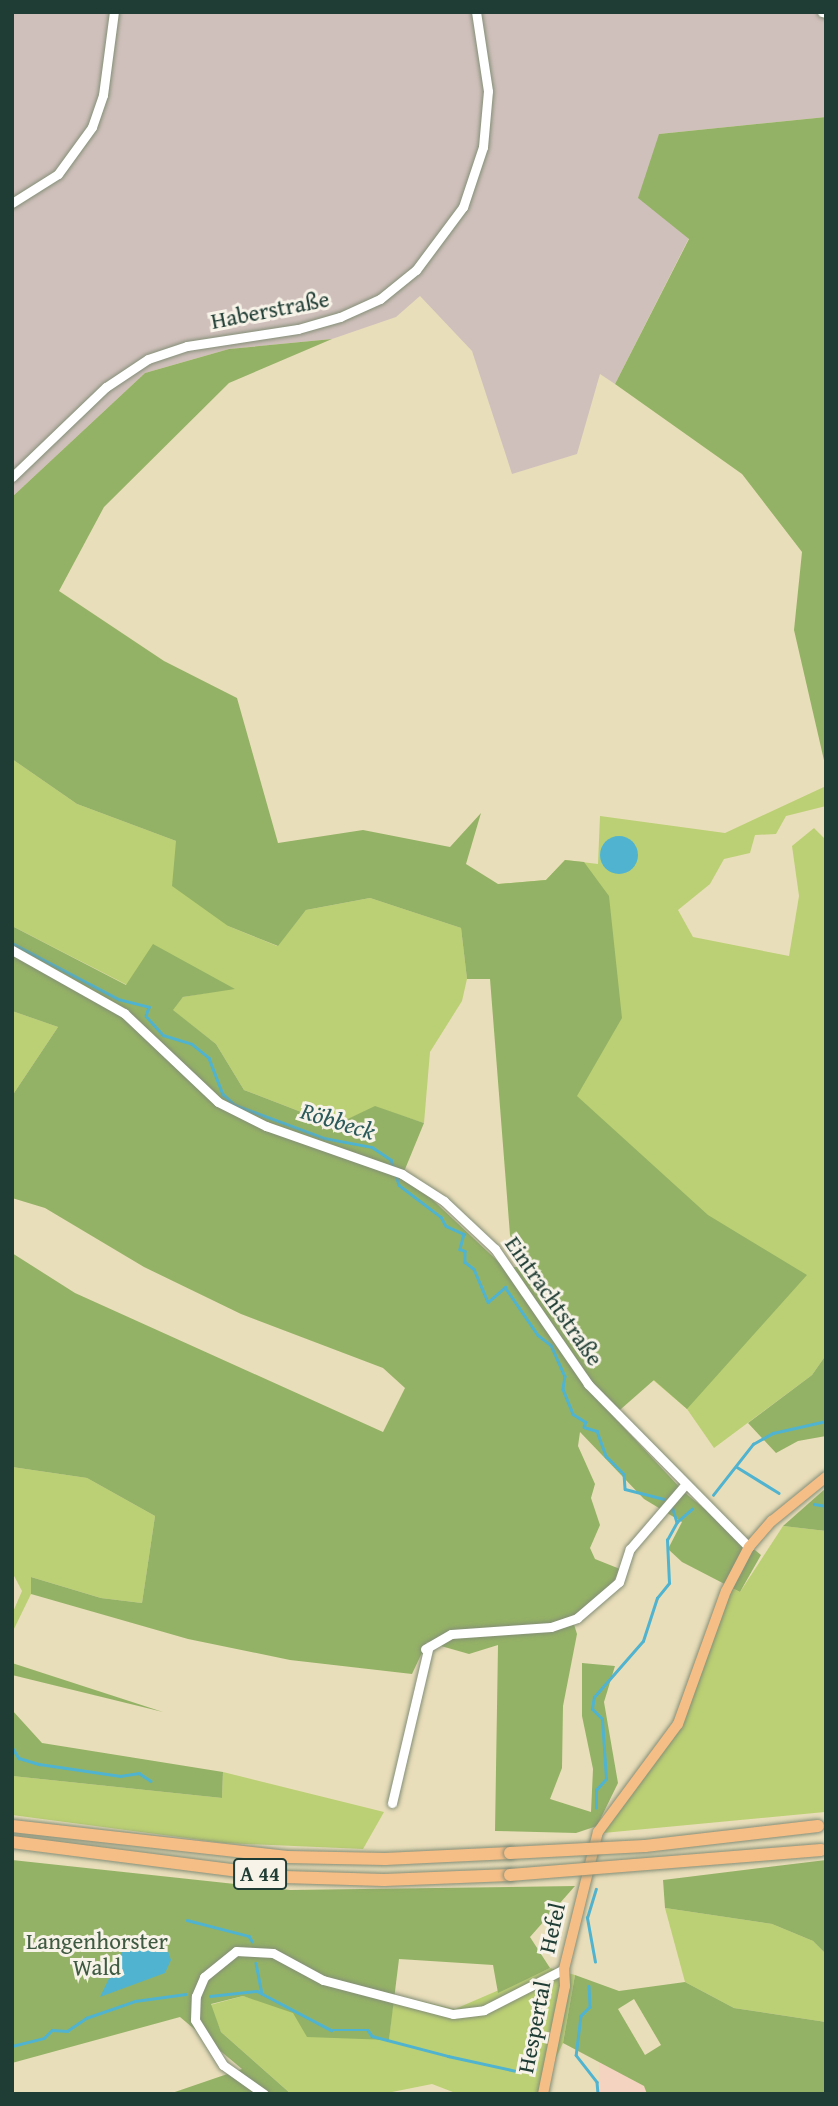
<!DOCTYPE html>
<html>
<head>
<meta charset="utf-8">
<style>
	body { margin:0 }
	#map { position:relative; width:838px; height:2106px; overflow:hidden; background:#e9deba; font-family:"Gentium Book Plus",serif }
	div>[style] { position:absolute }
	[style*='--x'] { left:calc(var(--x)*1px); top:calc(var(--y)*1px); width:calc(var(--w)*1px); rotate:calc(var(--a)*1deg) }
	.built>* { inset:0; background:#f4d3c0 }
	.industrial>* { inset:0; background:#d0c0bc }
	.green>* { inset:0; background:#bbd074 }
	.forest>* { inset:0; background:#94b266 }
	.water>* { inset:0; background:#50b3cf }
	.round { border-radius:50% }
	.stream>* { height:2.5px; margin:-1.25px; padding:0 1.25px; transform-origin:1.25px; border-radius:1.25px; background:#50b3cf }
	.roads { filter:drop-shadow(0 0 2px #848e77) drop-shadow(0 0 2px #848e77) }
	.minor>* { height:9px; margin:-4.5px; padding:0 4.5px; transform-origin:4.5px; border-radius:4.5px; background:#fff }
	.major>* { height:10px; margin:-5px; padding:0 5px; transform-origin:5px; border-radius:5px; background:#f6be87 }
	.highway>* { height:12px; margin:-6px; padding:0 6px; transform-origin:6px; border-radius:6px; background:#f6be87 }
	.bridges { filter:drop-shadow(0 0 2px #848e77) drop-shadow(0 0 2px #848e77) }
	.highway-bridge>* { height:12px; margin:-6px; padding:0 6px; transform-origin:6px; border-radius:6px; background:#f6be87 }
	span { translate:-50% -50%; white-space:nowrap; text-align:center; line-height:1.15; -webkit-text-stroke:6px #f7f3e8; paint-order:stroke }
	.shield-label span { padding:2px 5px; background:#f7f3e8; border:2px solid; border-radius:5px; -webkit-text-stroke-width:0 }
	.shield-label { font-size:21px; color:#1f3d34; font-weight:700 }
	.street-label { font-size:23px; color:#1f3d34 }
	.park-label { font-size:23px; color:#3e5a41 }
	.water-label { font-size:24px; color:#2b5a5b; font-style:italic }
	.frame { position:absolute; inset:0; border:14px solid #1f3d34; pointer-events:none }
</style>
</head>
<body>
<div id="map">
	<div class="built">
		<div style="clip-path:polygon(599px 2060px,644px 2086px,647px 2094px,600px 2094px)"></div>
	</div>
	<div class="industrial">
		<div style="clip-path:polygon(12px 12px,826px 12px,826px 117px,659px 134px,689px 238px,615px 384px,600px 374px,577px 454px,512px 474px,472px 351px,420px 296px,396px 317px,332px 339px,229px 349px,145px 373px,12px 497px)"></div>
	</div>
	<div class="green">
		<div style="clip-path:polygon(12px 759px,77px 804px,176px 841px,228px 926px,277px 946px,306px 910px,370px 898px,461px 928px,467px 979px,462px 1001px,430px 1052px,424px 1123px,375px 1107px,335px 1125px,244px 1090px,216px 1044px,172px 1010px,183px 997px,234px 988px,127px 985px,12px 926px)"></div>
		<div style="clip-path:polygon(826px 786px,826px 806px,786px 816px,776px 834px,755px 835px,750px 853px,724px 859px,710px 884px,678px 910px,693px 937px,789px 956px,799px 896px,792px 846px,814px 828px,826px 840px,826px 1355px,812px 1375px,714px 1448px,687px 1409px,653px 1380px,499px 884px,546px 880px,565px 860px,598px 864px,600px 816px,725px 833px)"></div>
		<div style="clip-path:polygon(12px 1011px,58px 1027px,12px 1096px)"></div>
		<div style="clip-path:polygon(12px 1467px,87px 1478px,155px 1516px,142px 1603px,101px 1598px,31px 1577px,31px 1594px,12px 1633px,12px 1614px,22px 1591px,12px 1572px)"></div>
		<div style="clip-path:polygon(783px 1526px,826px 1531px,825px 1812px,603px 1833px,665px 1746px,728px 1586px,740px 1592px)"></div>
		<div style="clip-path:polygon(223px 1772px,384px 1812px,363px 1849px,224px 1843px,12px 1815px,12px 1776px,222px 1798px)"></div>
		<div style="clip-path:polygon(665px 1908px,772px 1924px,813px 1941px,826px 1954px,826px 2022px,734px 2008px,685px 1982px)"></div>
		<div style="clip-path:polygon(550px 1968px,575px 1975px,563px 2043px,539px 2094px,458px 2094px,432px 2084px,382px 2094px,291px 2094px,221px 2032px,210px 2005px,243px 1996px,389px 2039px,394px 1995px,455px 2009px)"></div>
	</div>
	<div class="forest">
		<div style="clip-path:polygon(826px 117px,826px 769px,794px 630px,802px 552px,742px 474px,615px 384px,689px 239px,638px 198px,659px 134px)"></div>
		<div style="clip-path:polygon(332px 339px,229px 383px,104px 507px,59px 591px,164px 661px,237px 698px,278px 843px,363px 830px,450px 847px,481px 813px,466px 864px,498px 884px,546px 880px,565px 860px,584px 862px,609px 896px,622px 1018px,577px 1096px,708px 1215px,807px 1275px,687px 1409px,654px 1380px,613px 1416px,684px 1492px,761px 1555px,740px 1592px,682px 1562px,668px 1549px,682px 1522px,644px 1499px,580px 1432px,578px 1446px,595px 1484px,591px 1498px,600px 1525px,590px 1548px,595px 1559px,620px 1569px,609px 1591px,572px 1618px,577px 1634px,563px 1706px,562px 1768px,550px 1799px,591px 1812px,593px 1769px,582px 1716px,582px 1663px,615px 1666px,604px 1702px,618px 1783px,597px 1826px,576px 1833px,495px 1831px,498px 1645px,469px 1654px,427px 1642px,412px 1674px,290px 1660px,188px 1639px,31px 1594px,31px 1577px,101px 1598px,142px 1603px,155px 1516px,87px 1478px,12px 1467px,12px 1253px,75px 1293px,383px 1432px,405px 1388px,383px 1368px,241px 1314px,144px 1267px,45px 1208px,12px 1198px,12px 1096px,58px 1027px,12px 1011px,12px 926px,126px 985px,153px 944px,235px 989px,183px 997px,173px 1010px,216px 1044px,244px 1090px,335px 1125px,375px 1106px,424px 1123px,401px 1179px,418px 1186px,504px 1267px,522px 1267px,510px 1235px,490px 979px,467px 979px,461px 928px,370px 898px,306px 910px,278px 946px,228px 926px,172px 886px,176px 841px,77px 804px,12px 759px,12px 497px,145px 373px,229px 349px)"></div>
		<div style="clip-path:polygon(826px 1355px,826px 1436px,798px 1441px,776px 1453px,748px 1423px,812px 1375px)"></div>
		<div style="clip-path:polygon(826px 1488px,826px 1531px,783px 1526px)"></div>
		<div style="clip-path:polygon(12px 1663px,163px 1712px,12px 1675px)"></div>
		<div style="clip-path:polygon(12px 1710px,42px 1743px,223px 1772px,222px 1798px,12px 1776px)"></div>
		<div style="clip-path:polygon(12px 1860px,290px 1890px,575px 1886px,530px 1937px,550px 1968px,498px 1993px,493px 1965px,399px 1959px,389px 2040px,307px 2037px,293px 2013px,243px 1996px,211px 2004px,221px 2032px,291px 2094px,169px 2094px,242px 2069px,180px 2017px,12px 2063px)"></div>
		<div style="clip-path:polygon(826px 1860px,826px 1954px,813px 1941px,772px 1924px,665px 1908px,663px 1880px)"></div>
		<div style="clip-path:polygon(evenodd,575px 1975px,619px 1991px,685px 1982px,734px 2008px,826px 2022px,826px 2094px,647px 2094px,644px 2086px,563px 2043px,575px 1975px,634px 1999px,661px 2045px,645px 2055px,618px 2009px,634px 1999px)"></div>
	</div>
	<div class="water">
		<div class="round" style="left:600px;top:836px;width:38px;height:38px"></div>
		<div style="clip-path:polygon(141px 1940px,160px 1941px,168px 1951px,171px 1960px,165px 1973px,100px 1997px,122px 1952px)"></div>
	</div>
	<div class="stream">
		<div style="--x:12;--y:943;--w:120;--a:27.8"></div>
		<div style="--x:118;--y:999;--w:32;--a:14"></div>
		<div style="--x:149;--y:1007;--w:9;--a:108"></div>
		<div style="--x:146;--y:1016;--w:25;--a:48"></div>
		<div style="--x:163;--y:1035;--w:30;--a:17"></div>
		<div style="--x:192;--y:1044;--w:22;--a:39"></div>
		<div style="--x:209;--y:1058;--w:39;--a:69"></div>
		<div style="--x:223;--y:1094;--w:16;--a:43"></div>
		<div style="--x:235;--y:1105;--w:95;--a:20.3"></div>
		<div style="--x:324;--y:1138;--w:49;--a:10.6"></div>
		<div style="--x:372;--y:1147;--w:23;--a:34"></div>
		<div style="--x:391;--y:1160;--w:26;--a:72"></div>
		<div style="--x:399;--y:1185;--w:53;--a:37.3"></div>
		<div style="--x:441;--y:1217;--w:10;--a:61"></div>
		<div style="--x:446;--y:1226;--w:20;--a:24"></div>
		<div style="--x:464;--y:1234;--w:16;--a:105"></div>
		<div style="--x:460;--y:1249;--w:5;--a:22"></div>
		<div style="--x:465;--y:1251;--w:11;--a:90"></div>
		<div style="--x:465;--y:1262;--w:11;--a:38"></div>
		<div style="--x:474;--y:1269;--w:36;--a:67"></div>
		<div style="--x:488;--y:1302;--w:23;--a:-41"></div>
		<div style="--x:505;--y:1287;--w:58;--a:55.5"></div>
		<div style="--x:538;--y:1335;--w:16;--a:38"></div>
		<div style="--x:551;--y:1345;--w:34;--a:66"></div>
		<div style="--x:565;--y:1376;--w:13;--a:99"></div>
		<div style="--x:563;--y:1389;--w:27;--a:68"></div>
		<div style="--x:573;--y:1414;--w:15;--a:32"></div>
		<div style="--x:586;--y:1422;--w:5;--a:112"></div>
		<div style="--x:584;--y:1427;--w:14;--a:17"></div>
		<div style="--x:597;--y:1431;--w:27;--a:70"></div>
		<div style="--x:606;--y:1456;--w:25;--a:45"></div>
		<div style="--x:624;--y:1474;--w:15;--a:86"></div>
		<div style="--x:625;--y:1489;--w:40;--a:14.4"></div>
		<div style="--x:737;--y:1467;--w:49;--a:31.8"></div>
		<div style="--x:713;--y:1495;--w:65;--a:-51.9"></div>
		<div style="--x:753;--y:1444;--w:23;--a:-29"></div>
		<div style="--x:773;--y:1433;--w:54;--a:-12.8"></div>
		<div style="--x:814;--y:1504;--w:12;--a:9"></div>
		<div style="--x:672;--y:1506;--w:17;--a:73"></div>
		<div style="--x:12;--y:1747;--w:13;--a:58"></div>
		<div style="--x:19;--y:1758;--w:21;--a:17"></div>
		<div style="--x:39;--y:1764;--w:82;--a:8.4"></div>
		<div style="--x:120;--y:1776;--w:19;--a:-9"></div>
		<div style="--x:139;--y:1773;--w:14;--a:34"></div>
		<div style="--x:596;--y:1808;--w:18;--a:-90"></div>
		<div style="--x:596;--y:1790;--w:15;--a:-48"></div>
		<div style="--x:606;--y:1779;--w:60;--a:-93.8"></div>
		<div style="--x:602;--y:1719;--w:14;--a:-135"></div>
		<div style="--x:592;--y:1709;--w:12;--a:-81"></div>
		<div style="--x:594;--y:1697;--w:74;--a:-48.8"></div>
		<div style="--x:643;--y:1641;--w:45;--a:-72"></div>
		<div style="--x:657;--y:1598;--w:19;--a:-51"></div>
		<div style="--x:669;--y:1583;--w:43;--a:-92.7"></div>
		<div style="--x:667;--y:1540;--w:21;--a:-61"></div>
		<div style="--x:677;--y:1522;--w:20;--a:-41"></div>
		<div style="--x:187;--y:1920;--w:64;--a:14.5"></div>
		<div style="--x:249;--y:1936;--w:6;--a:59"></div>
		<div style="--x:595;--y:1962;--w:45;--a:-100.3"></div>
		<div style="--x:587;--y:1918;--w:30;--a:-73"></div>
		<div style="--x:256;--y:1963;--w:31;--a:79"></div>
		<div style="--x:589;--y:1986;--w:21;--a:87"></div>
		<div style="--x:590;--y:2007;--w:13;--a:135"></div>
		<div style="--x:581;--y:2016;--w:39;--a:97"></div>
		<div style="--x:576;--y:2055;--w:34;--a:52"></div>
		<div style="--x:597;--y:2082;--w:12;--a:85"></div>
		<div style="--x:210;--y:1996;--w:47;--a:-6.1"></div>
		<div style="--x:257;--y:1991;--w:84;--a:27.8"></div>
		<div style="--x:331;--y:2030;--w:37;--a:0"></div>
		<div style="--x:368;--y:2030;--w:7;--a:56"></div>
		<div style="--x:372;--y:2036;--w:79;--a:14.7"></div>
		<div style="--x:448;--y:2056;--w:70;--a:12.4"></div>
		<div style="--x:516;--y:2071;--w:19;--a:-6"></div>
		<div style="--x:12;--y:2046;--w:33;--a:-14"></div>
		<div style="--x:44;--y:2038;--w:11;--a:-45"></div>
		<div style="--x:52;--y:2030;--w:15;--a:4"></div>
		<div style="--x:67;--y:2031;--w:23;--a:-34"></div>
		<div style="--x:86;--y:2018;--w:52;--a:-19.1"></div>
		<div style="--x:135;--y:2001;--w:51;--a:-7.8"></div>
	</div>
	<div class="roads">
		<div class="minor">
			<div style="--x:822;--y:12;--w:4;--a:14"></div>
			<div style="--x:12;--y:203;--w:54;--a:-32.2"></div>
			<div style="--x:58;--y:174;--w:58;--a:-54.1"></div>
			<div style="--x:92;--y:127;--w:34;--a:-71"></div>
			<div style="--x:103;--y:95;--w:84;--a:-82.5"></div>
			<div style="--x:12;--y:477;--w:130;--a:-43.8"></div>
			<div style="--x:106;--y:387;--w:50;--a:-33.7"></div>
			<div style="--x:148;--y:359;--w:41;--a:-18.4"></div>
			<div style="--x:187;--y:346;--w:112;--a:-8.7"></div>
			<div style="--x:298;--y:329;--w:44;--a:-15.9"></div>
			<div style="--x:340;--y:317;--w:44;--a:-24.2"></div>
			<div style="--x:380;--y:299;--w:46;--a:-38.9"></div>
			<div style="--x:416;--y:270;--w:79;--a:-53.3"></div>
			<div style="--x:463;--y:207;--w:63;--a:-71.6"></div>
			<div style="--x:483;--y:147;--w:56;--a:-84.9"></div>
			<div style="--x:488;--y:91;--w:80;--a:-98.6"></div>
			<div style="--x:12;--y:950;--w:129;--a:29.4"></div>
			<div style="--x:124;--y:1013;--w:129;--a:43.4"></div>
			<div style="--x:218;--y:1102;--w:54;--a:26.6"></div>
			<div style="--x:266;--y:1126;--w:144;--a:19.4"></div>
			<div style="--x:402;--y:1174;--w:50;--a:32.7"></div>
			<div style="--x:444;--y:1201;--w:70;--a:43.3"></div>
			<div style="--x:495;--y:1249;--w:164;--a:55.4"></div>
			<div style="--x:588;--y:1384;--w:229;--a:45.4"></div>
			<div style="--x:425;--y:1649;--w:30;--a:-30"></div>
			<div style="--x:451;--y:1634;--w:100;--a:-4"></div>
			<div style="--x:551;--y:1627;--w:28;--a:-19"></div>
			<div style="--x:577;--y:1618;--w:55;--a:-40.6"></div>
			<div style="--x:619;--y:1582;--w:35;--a:-72"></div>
			<div style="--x:630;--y:1549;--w:83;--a:-49.4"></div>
			<div style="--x:392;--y:1803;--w:158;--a:-76.8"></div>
			<div style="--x:264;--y:2094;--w:50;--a:-144.7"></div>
			<div style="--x:223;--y:2065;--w:53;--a:-121.9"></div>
			<div style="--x:195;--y:2020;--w:24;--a:-88"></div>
			<div style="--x:196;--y:1996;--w:21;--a:-67"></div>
			<div style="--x:204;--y:1977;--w:41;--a:-39.1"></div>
			<div style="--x:236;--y:1951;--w:37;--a:3"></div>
			<div style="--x:273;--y:1953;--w:57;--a:28.4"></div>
			<div style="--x:323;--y:1980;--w:134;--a:14.7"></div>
			<div style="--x:453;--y:2014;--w:31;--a:-7"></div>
			<div style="--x:484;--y:2010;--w:90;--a:-27.1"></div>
		</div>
		<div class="major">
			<div style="--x:543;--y:2094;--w:110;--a:-78.5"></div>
			<div style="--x:565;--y:1986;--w:17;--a:-93"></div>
			<div style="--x:564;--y:1969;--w:141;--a:-76.1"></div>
			<div style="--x:598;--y:1832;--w:134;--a:-53.5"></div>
			<div style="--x:678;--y:1724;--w:141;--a:-70.2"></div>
			<div style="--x:726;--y:1591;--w:50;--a:-62.4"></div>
			<div style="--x:749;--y:1547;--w:35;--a:-49"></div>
			<div style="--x:772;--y:1521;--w:70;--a:-39.2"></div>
		</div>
		<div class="highway">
			<div style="--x:12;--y:1826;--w:277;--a:6.4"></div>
			<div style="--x:287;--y:1857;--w:98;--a:1.2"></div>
			<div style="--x:385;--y:1859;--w:125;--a:-2.7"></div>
			<div style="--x:12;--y:1842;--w:274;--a:7.3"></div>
			<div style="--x:284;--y:1877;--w:100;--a:1.7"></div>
			<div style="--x:384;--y:1880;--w:126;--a:-2.3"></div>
		</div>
	</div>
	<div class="bridges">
		<div class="highway-bridge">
			<div style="--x:510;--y:1853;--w:135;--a:-3"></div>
			<div style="--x:645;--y:1846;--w:174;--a:-6.6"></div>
			<div style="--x:510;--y:1875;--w:312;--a:-4.6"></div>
		</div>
	</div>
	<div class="shield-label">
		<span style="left:260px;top:1874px">A 44</span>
	</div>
	<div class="street-label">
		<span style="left:270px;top:310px;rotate:-11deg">Haberstraße</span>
		<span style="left:554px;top:1301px;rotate:55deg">Eintrachtstraße</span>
		<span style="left:552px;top:1928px;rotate:-77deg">Hefel</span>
		<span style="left:534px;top:2027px;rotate:-79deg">Hespertal</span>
	</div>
	<div class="park-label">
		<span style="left:97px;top:1954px">Langenhorster<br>Wald</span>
	</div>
	<div class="water-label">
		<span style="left:338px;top:1121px;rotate:17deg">Röbbeck</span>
	</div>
	<div class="frame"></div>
</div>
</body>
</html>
